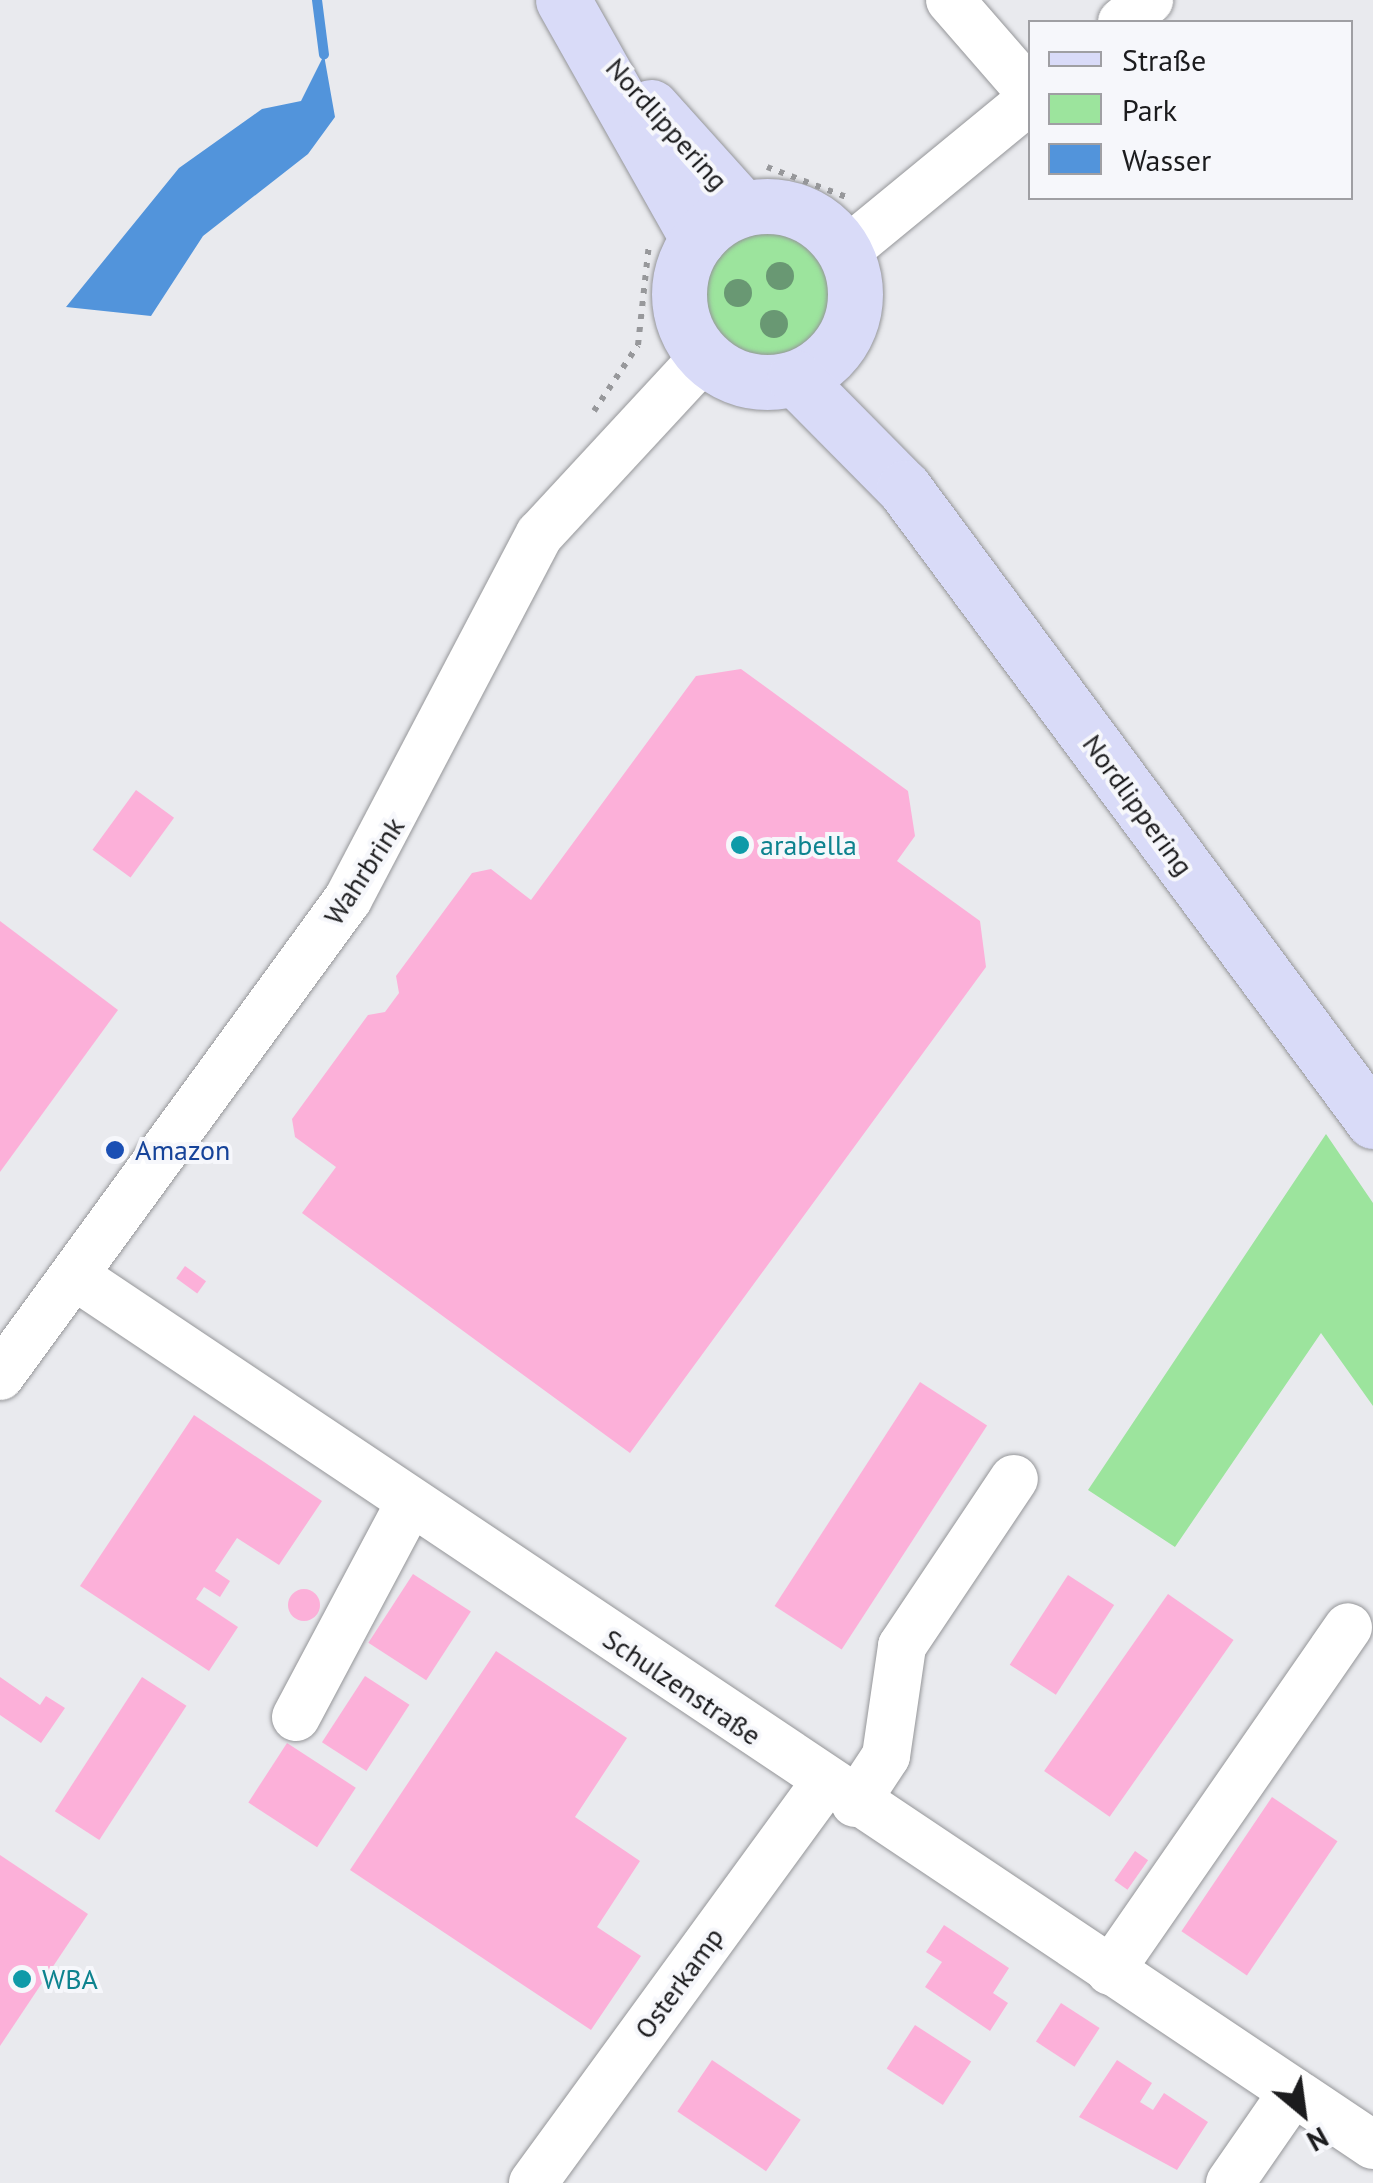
<!DOCTYPE html>
<html>
<head>
<meta charset="utf-8">
<style>
	body { margin:0 }
	#map { position:relative; width:1373px; height:2183px; overflow:hidden; background:#e9eaee; font-family:"PT Sans",sans-serif }
	div>[style] { position:absolute }
	[style*='--x'] { left:calc(var(--x)*1px); top:calc(var(--y)*1px); width:calc(var(--w)*1px); rotate:calc(var(--a)*1deg) }
	.green>* { inset:0; background:#9ce49d }
	.round { border-radius:50% }
	.water>* { inset:0; background:#5294db }
	.stream>* { height:10px; margin:-5px; padding:0 5px; transform-origin:5px; border-radius:5px; background:#5294db }
	.building>* { inset:0; background:#fcb0d9; transform-origin:0 0 }
	.path>* { height:6px; margin-top:-3px; transform-origin:0; background:repeating-linear-gradient(90deg,#97989b 0 5px,transparent 0 13px) }
	.roads { filter:drop-shadow(0 0 2px #959699) drop-shadow(0 0 2px #959699) }
	.minor>* { height:48px; margin:-24px; padding:0 24px; transform-origin:24px; border-radius:24px; background:#fff }
	.major>* { height:55px; margin:-27.5px; padding:0 27.5px; transform-origin:27.5px; border-radius:27.5px; background:#d9dbf8 }
	.major>.ring { margin:-27.5px; padding:0; box-sizing:content-box; background:none; border:55px solid #d9dbf8; border-radius:50% }
	.trees>* { width:28px; height:28px; margin:-14px; border-radius:50%; background:#699873 }
	.dots>* { width:28px; height:28px; translate:-50% -50%; box-sizing:border-box; border:5px solid #f6f7fb; border-radius:50% }
	span { translate:-50% -50%; white-space:nowrap; text-align:center; line-height:1.15; -webkit-text-stroke:8px #f6f7fb; paint-order:stroke }
	.street-label { font-size:28px; color:#1c1c1e }
	.culture-label { font-size:28px; color:#0d838f }
	.left { translate:0 -50%; text-align:left }
	.transit-label { font-size:28px; color:#164399 }
	.legend { position:absolute; left:1028px; top:20px; width:325px; height:180px; box-sizing:border-box; background:#f6f7fb; border:2px solid #9f9fa3; margin:0; padding:12px 18px; list-style:none; font-size:30px; color:#1c1c1e }
	.legend li { display:flex; align-items:center; gap:20px; height:50px }
	.legend b { width:50px; border:2px solid #9f9fa3 }
	.north { position:absolute; left:1253px; top:2063px; width:100px; height:100px; -webkit-text-stroke:8px #f6f7fb; paint-order:stroke; rotate:151deg; font-size:28px; font-weight:700; line-height:40px; text-align:center; color:#1c1c1e }
	.north::after { content:''; display:block; margin:auto; width:35px; height:45px; background:#1c1c1e; clip-path:polygon(50% 0,100% 100%,50% 72%,0 100%) }
</style>
</head>
<body>
<div id="map">
	<div class="green">
		<div class="round" style="left:696px;top:224px;width:140px;height:140px"></div>
		<div style="clip-path:polygon(1326px 1134px,1373px 1203px,1373px 1406px,1321px 1333px,1175px 1547px,1088px 1490px)"></div>
	</div>
	<div class="water">
		<div style="clip-path:polygon(324px 55px,335px 117px,308px 154px,203px 236px,151px 316px,66px 307px,179px 168px,262px 109px,301px 101px)"></div>
	</div>
	<div class="stream">
		<div style="--x:317;--y:0;--w:55;--a:82.7"></div>
	</div>
	<div class="building">
		<div style="clip-path:polygon(741px 669px,908px 791px,915px 836px,897px 861px,980px 921px,986px 967px,630px 1453px,302px 1213px,336px 1167px,295px 1137px,292px 1119px,368px 1015px,385px 1012px,399px 993px,396px 976px,472px 873px,491px 869px,531px 900px,696px 676px)"></div>
		<div style="left:136px;top:790px;width:47px;height:74px;rotate:36deg"></div>
		<div style="clip-path:polygon(0 921px,118px 1010px,0 1172px)"></div>
		<div style="left:185px;top:1266px;width:26px;height:15px;rotate:36deg"></div>
		<div style="left:920px;top:1382px;width:80px;height:267px;rotate:33deg"></div>
		<div style="clip-path:polygon(194px 1415px,322px 1501px,279px 1565px,237px 1538px,215px 1571px,230px 1581px,220px 1597px,204px 1587px,196px 1599px,238px 1627px,209px 1671px,80px 1586px)"></div>
		<div style="left:413px;top:1574px;width:69px;height:82px;rotate:33deg"></div>
		<div style="left:1068px;top:1575px;width:55px;height:107px;rotate:33deg"></div>
		<div class="round" style="left:288px;top:1589px;width:32px;height:32px"></div>
		<div style="left:1168px;top:1594px;width:80px;height:216px;rotate:35deg"></div>
		<div style="clip-path:polygon(496px 1651px,627px 1738px,575px 1817px,640px 1861px,597px 1927px,641px 1956px,591px 2030px,350px 1870px)"></div>
		<div style="left:365px;top:1676px;width:53px;height:79px;rotate:33deg"></div>
		<div style="clip-path:polygon(0 1677px,40px 1705px,46px 1696px,65px 1708px,41px 1743px,0 1715px)"></div>
		<div style="left:142px;top:1677px;width:53px;height:160px;rotate:33deg"></div>
		<div style="left:287px;top:1743px;width:82px;height:71px;rotate:33deg"></div>
		<div style="left:1272px;top:1797px;width:79px;height:162px;rotate:34deg"></div>
		<div style="left:1135px;top:1851px;width:16px;height:36px;rotate:35deg"></div>
		<div style="clip-path:polygon(0 1855px,88px 1914px,0 2046px)"></div>
		<div style="clip-path:polygon(944px 1925px,1009px 1968px,993px 1993px,1008px 2003px,990px 2031px,925px 1987px,942px 1962px,926px 1952px)"></div>
		<div style="left:1061px;top:2003px;width:46px;height:46px;rotate:33deg"></div>
		<div style="left:915px;top:2025px;width:67px;height:52px;rotate:33deg"></div>
		<div style="left:712px;top:2060px;width:107px;height:62px;rotate:34deg"></div>
		<div style="clip-path:polygon(1117px 2060px,1152px 2083px,1140px 2102px,1153px 2110px,1164px 2093px,1208px 2122px,1177px 2170px,1079px 2117px)"></div>
	</div>
	<div class="path">
		<div style="--x:767;--y:167;--w:88;--a:20.7"></div>
		<div style="--x:594;--y:411;--w:79;--a:-56.3"></div>
		<div style="--x:638;--y:345;--w:103;--a:-83.8"></div>
	</div>
	<div class="roads">
		<div class="minor">
			<div style="--x:950;--y:0;--w:122;--a:49"></div>
			<div style="--x:1122;--y:22;--w:35;--a:-39"></div>
			<div style="--x:845;--y:252;--w:239;--a:-39.4"></div>
			<div style="--x:75;--y:1276;--w:1562;--a:33.8"></div>
			<div style="--x:0;--y:1376;--w:590;--a:-53.89"></div>
			<div style="--x:348;--y:899;--w:412;--a:-62.3"></div>
			<div style="--x:540;--y:534;--w:243;--a:-47.2"></div>
			<div style="--x:296;--y:1717;--w:242;--a:-62"></div>
			<div style="--x:855;--y:1803;--w:56;--a:-56.6"></div>
			<div style="--x:886;--y:1756;--w:111;--a:-81.7"></div>
			<div style="--x:902;--y:1646;--w:201;--a:-56.2"></div>
			<div style="--x:1110;--y:1971;--w:418;--a:-55.3"></div>
			<div style="--x:533;--y:2183;--w:495;--a:-53.9"></div>
			<div style="--x:1230;--y:2183;--w:111;--a:-55.3"></div>
		</div>
		<div class="major">
			<div style="--x:563;--y:0;--w:275;--a:60.6"></div>
			<div style="--x:651;--y:107;--w:137;--a:48"></div>
			<div class="ring" style="left:679px;top:206px;width:121px;height:121px"></div>
			<div style="--x:795;--y:378;--w:155;--a:45.3"></div>
			<div style="--x:904;--y:488;--w:788;--a:53.46"></div>
		</div>
	</div>
	<div class="trees">
		<div style="left:780px;top:276px"></div>
		<div style="left:738px;top:293px"></div>
		<div style="left:774px;top:324px"></div>
	</div>
	<div class="dots">
		<div style="left:740px;top:845px;background:#0f9aa8"></div>
		<div style="left:115px;top:1150px;background:#1a4fb4"></div>
		<div style="left:22px;top:1979px;background:#0f9aa8"></div>
	</div>
	<div class="street-label">
		<span style="left:667px;top:124px;rotate:48deg">Nordlippering</span>
		<span style="left:1138px;top:805px;rotate:54deg">Nordlippering</span>
		<span style="left:364px;top:871px;rotate:-57deg">Wahrbrink</span>
		<span style="left:682px;top:1687px;rotate:34deg">Schulzenstraße</span>
		<span style="left:679px;top:1983px;rotate:-54deg">Osterkamp</span>
	</div>
	<div class="culture-label">
		<span class="left" style="left:760px;top:845px">arabella</span>
		<span class="left" style="left:42px;top:1979px">WBA</span>
	</div>
	<div class="transit-label">
		<span class="left" style="left:135px;top:1150px">Amazon</span>
	</div>
	<ul class="legend">
	<li><b style="height:12px;background:#d9dbf8"></b>Straße</li>
	<li><b style="height:28px;background:#9ce49d"></b>Park</li>
	<li><b style="height:28px;background:#5294db"></b>Wasser</li>
	</ul>
	<div class="north">N</div>
</div>
</body>
</html>
